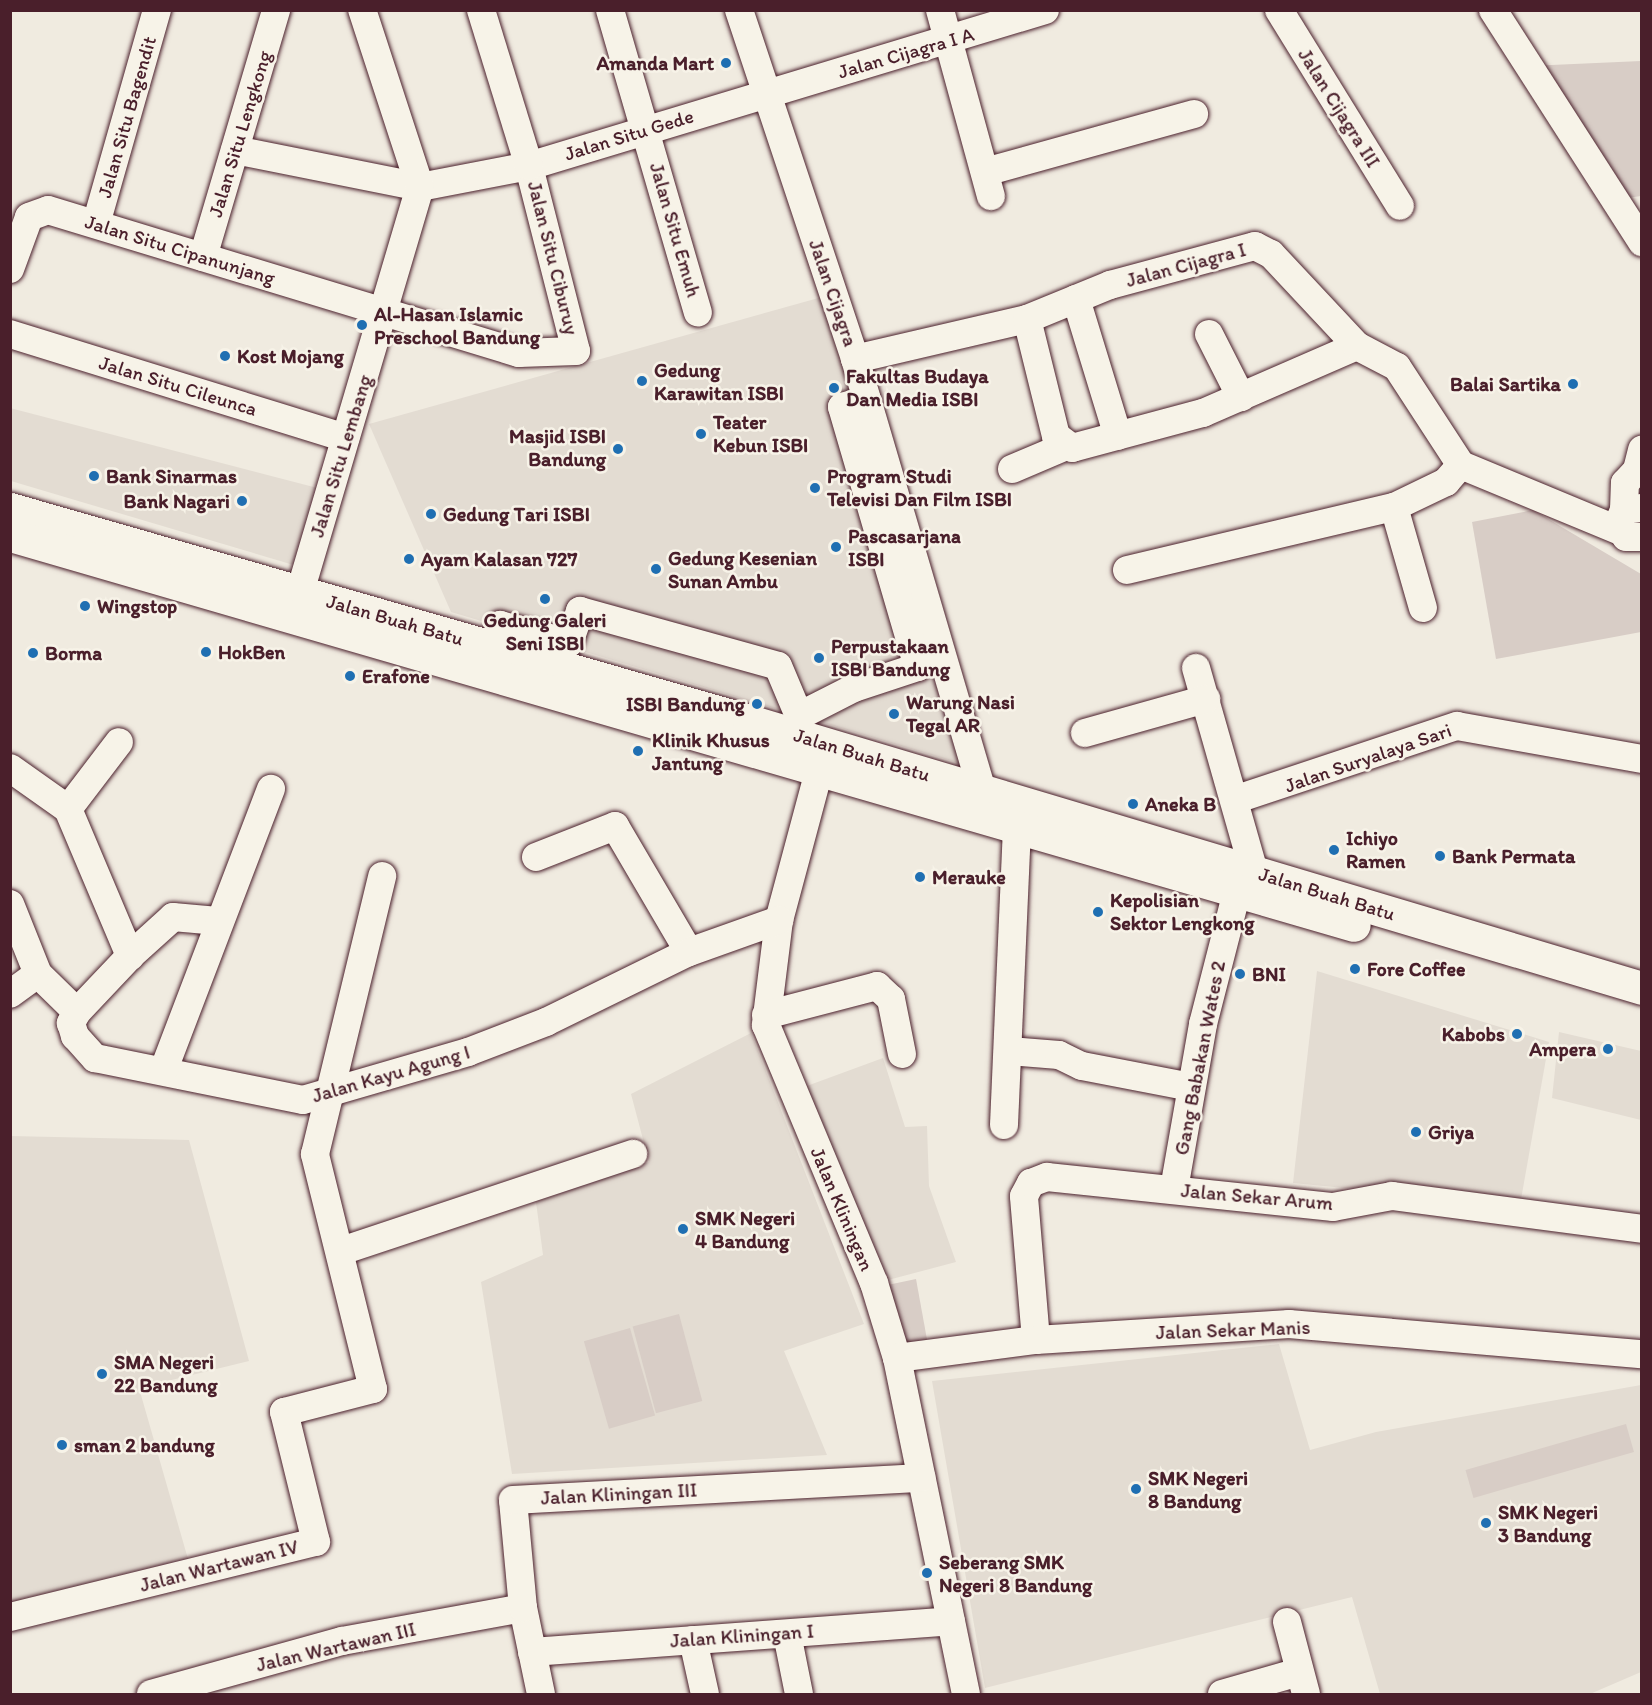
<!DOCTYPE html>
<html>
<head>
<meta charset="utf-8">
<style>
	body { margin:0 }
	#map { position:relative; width:1652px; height:1705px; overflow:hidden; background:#f0ebe0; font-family:Itim,sans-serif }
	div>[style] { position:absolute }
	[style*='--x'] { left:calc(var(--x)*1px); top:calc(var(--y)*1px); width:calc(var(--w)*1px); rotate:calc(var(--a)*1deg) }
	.built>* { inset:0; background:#e3dcd2 }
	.green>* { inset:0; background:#d8cdc6; transform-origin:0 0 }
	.roads { filter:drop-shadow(0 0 2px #4a1f2b) drop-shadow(0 0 2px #4a1f2b) }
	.minor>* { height:28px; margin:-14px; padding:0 14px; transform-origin:14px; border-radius:14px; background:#f7f3e8 }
	.major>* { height:33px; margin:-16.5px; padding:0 16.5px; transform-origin:16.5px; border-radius:16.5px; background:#f7f3e8 }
	.dots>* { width:16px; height:16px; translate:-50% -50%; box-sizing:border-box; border:3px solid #f7f3e8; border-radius:50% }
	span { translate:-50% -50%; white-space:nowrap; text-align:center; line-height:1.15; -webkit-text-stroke:5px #f7f3e8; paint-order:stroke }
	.street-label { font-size:20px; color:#4a1f2b }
	.poi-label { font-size:20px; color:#4a1f2b; font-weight:700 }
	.right { translate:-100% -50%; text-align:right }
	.left { translate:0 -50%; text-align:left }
	.frame { position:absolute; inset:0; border:12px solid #4a1f2b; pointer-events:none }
</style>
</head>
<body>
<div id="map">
	<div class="built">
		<div style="clip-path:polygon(822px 297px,962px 764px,451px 612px,369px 424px)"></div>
		<div style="clip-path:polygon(10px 408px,329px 491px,297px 566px,11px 481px)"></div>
		<div style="clip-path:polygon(1317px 971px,1549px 1042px,1520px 1205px,1293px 1183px)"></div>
		<div style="clip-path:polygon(1559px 1032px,1641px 1051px,1641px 1120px,1552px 1098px)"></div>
		<div style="clip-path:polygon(751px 1033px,864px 1324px,784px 1351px,827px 1455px,512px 1474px,481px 1282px,543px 1255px,536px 1202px,649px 1162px,631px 1094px)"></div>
		<div style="clip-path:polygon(883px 1058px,905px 1127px,927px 1126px,929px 1186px,956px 1262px,888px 1280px,804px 1087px)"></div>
		<div style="clip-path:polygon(10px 1136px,189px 1140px,249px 1361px,139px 1388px,190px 1566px,10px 1610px)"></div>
		<div style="clip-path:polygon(1279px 1344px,1310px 1450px,1376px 1432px,1641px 1385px,1641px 1672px,1590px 1694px,1380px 1694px,1352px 1597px,985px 1688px,932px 1381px)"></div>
	</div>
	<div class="green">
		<div style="clip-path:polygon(1641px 61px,1641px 196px,1620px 199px,1529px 66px)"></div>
		<div style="clip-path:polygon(1533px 510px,1641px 574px,1641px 632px,1496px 659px,1472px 522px)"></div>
		<div style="clip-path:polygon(916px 1279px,928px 1345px,898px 1356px,878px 1287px)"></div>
		<div style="left:679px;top:1314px;width:90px;height:48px;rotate:75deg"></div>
		<div style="left:630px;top:1328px;width:91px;height:48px;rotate:74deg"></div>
		<div style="left:1626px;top:1424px;width:29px;height:167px;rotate:74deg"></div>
	</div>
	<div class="roads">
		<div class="minor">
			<div style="--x:610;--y:10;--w:315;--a:73.8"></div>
			<div style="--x:739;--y:10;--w:368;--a:71.6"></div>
			<div style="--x:855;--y:359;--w:468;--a:73.6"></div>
			<div style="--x:940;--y:10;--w:193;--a:74.7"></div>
			<div style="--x:1279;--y:10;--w:230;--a:58.3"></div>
			<div style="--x:1493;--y:10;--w:276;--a:57.3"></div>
			<div style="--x:235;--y:150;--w:189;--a:11.3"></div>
			<div style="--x:420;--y:187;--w:111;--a:-10.9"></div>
			<div style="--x:529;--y:166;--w:539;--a:-16.82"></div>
			<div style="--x:985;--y:172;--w:217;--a:-15.5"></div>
			<div style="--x:96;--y:224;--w:223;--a:-74.1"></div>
			<div style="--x:203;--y:257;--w:258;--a:-73.5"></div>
			<div style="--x:10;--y:269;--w:55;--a:-69.9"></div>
			<div style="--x:29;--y:217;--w:20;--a:-20"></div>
			<div style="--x:48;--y:210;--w:492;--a:16.9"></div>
			<div style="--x:519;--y:353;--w:57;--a:-2"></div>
			<div style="--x:576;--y:351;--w:191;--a:-104.3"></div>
			<div style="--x:529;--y:166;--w:163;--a:-107.1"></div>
			<div style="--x:1076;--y:299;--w:143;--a:73"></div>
			<div style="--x:1027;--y:319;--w:121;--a:76.1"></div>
			<div style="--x:1056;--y:436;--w:20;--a:37"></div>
			<div style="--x:1072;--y:448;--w:136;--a:-15"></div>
			<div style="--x:1203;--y:413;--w:168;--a:-23.5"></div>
			<div style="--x:10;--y:334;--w:351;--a:17.2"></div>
			<div style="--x:1209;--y:334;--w:71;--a:63.1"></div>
			<div style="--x:855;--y:359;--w:177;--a:-13.1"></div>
			<div style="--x:1027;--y:319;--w:90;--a:-22.3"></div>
			<div style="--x:1110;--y:285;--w:150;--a:-15.1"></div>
			<div style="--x:1255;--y:246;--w:18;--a:27"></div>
			<div style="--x:1271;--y:254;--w:126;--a:46.9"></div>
			<div style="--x:1357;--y:346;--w:45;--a:27.7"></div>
			<div style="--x:1397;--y:367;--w:117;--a:56.9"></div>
			<div style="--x:1461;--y:465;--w:172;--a:22.5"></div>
			<div style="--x:1012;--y:469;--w:56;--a:-22.9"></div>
			<div style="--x:1394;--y:507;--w:105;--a:74"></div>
			<div style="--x:1642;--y:508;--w:18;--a:174"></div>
			<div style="--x:1624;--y:510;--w:15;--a:113"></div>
			<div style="--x:1618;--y:524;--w:15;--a:58"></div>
			<div style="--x:1626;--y:537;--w:16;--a:0"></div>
			<div style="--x:1624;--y:510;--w:27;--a:-88"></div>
			<div style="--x:1625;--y:483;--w:18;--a:-47"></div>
			<div style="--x:1637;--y:470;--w:21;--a:-76"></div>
			<div style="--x:1127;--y:570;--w:274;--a:-13.3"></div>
			<div style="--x:1394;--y:507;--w:58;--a:-25.7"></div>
			<div style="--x:1446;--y:482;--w:23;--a:-49"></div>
			<div style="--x:300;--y:592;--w:422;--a:-73.5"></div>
			<div style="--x:420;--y:187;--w:186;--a:-108.1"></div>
			<div style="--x:494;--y:648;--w:24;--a:-75"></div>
			<div style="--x:500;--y:625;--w:71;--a:14.6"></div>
			<div style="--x:569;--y:643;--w:34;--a:-71"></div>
			<div style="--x:580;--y:611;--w:205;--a:15.5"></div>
			<div style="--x:778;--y:666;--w:54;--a:67.2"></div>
			<div style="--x:799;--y:716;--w:62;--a:-27"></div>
			<div style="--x:854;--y:688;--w:67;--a:-18.2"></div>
			<div style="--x:918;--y:667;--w:271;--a:-106.3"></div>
			<div style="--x:842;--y:407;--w:26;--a:-16"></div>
			<div style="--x:1196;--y:668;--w:212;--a:74.1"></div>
			<div style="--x:1085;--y:733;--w:126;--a:-15.7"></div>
			<div style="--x:806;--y:752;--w:23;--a:56"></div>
			<div style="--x:819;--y:771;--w:154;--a:105"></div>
			<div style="--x:779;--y:920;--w:106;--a:97.1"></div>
			<div style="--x:766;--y:1025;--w:280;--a:67.3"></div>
			<div style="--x:874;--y:1283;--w:78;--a:73"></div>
			<div style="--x:897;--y:1358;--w:343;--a:78.4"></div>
			<div style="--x:10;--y:768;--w:71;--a:35.3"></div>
			<div style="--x:68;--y:809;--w:160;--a:67.1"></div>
			<div style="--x:130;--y:956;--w:77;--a:133.4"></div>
			<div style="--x:1237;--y:799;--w:232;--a:-18.4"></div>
			<div style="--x:1457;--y:726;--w:188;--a:10.1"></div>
			<div style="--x:68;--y:809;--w:84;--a:-52.7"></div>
			<div style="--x:536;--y:857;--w:85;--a:-21.4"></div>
			<div style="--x:615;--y:826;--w:146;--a:59.6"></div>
			<div style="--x:10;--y:904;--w:75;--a:68.2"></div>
			<div style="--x:38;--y:974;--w:54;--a:44.3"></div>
			<div style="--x:77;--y:1012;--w:13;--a:119"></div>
			<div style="--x:71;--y:1023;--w:14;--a:73"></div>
			<div style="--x:75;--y:1036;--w:30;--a:48"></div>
			<div style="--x:95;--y:1058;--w:212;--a:11.4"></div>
			<div style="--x:303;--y:1100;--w:172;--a:-16.2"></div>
			<div style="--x:468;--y:1052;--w:84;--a:-21"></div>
			<div style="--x:546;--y:1022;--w:159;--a:-26.1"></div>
			<div style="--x:689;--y:952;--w:96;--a:-19.6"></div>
			<div style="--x:130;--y:956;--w:58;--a:-42.2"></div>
			<div style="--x:173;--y:917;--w:45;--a:5.1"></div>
			<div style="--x:10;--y:994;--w:34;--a:-36"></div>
			<div style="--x:766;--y:1015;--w:115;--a:-14.6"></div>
			<div style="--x:877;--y:986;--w:19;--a:43"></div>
			<div style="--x:891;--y:999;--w:56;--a:78.7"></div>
			<div style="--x:1009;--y:1051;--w:50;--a:4.6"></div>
			<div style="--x:1059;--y:1055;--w:25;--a:26"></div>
			<div style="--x:1082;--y:1066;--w:111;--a:10.9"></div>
			<div style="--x:164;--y:1069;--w:300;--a:-69.1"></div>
			<div style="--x:1004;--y:1125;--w:297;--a:-87.5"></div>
			<div style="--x:1174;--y:1189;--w:168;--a:-80"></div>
			<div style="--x:1203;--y:1024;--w:136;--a:-75.6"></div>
			<div style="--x:341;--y:1251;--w:308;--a:-18.4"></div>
			<div style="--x:1036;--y:1340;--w:144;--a:-94.8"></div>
			<div style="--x:1024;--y:1196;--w:15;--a:-62"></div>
			<div style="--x:1031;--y:1183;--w:17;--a:-21"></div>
			<div style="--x:1047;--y:1177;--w:288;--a:6"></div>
			<div style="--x:1333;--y:1207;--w:60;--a:-10.6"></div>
			<div style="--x:1392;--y:1196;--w:252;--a:7.5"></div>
			<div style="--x:897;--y:1358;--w:140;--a:-7.4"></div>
			<div style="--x:1036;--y:1340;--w:254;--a:-3.6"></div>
			<div style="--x:1289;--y:1324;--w:354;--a:4.9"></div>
			<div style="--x:10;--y:1617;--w:315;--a:-13.8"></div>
			<div style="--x:316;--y:1542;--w:134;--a:-103.8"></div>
			<div style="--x:284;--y:1412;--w:92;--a:-14.5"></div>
			<div style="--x:373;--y:1389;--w:242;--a:-103.9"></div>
			<div style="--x:315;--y:1154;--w:286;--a:-76.4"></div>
			<div style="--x:1287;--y:1622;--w:74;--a:75.2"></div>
			<div style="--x:787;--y:1634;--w:61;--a:78.7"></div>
			<div style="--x:693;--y:1640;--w:55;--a:77.5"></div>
			<div style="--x:532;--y:1652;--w:420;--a:-4.2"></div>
			<div style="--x:151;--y:1694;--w:198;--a:-15.5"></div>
			<div style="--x:342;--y:1641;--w:184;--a:-10.3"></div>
			<div style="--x:541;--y:1694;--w:88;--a:-101.8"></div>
			<div style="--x:523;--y:1608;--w:108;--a:-95.3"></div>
			<div style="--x:513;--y:1500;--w:409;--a:-3.1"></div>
			<div style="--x:1222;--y:1694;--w:80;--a:-15.9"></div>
		</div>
		<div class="major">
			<div style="--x:10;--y:509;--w:769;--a:16.01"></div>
			<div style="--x:749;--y:721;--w:932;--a:16.65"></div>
			<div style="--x:10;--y:535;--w:1399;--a:16.18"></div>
		</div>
	</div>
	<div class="dots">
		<div style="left:726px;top:63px;background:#1f6fb2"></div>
		<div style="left:362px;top:325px;background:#1f6fb2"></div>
		<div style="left:225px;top:356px;background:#1f6fb2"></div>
		<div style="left:642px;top:381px;background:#1f6fb2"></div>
		<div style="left:1573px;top:384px;background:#1f6fb2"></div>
		<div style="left:834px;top:388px;background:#1f6fb2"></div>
		<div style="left:701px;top:434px;background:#1f6fb2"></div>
		<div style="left:618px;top:449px;background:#1f6fb2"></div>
		<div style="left:94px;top:476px;background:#1f6fb2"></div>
		<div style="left:815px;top:488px;background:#1f6fb2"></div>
		<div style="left:242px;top:501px;background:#1f6fb2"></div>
		<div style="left:431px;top:514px;background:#1f6fb2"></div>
		<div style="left:836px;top:547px;background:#1f6fb2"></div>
		<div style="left:409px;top:559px;background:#1f6fb2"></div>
		<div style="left:656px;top:569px;background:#1f6fb2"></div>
		<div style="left:545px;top:599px;background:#1f6fb2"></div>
		<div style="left:85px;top:606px;background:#1f6fb2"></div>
		<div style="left:206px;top:652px;background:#1f6fb2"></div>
		<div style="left:33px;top:653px;background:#1f6fb2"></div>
		<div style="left:819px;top:658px;background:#1f6fb2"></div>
		<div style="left:350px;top:676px;background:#1f6fb2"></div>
		<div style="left:757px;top:704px;background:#1f6fb2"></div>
		<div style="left:894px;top:714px;background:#1f6fb2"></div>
		<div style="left:638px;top:751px;background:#1f6fb2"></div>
		<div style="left:1133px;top:804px;background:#1f6fb2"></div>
		<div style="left:1334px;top:850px;background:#1f6fb2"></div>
		<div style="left:1440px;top:856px;background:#1f6fb2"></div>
		<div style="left:920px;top:877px;background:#1f6fb2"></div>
		<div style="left:1098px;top:912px;background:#1f6fb2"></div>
		<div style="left:1355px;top:969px;background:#1f6fb2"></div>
		<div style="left:1240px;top:974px;background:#1f6fb2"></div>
		<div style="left:1517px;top:1034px;background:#1f6fb2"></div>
		<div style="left:1608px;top:1049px;background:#1f6fb2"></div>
		<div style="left:1416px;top:1132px;background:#1f6fb2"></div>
		<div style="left:683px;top:1229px;background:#1f6fb2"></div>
		<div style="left:102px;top:1374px;background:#1f6fb2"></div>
		<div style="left:62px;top:1445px;background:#1f6fb2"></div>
		<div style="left:1136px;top:1489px;background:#1f6fb2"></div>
		<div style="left:1486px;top:1523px;background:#1f6fb2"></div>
		<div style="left:927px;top:1573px;background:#1f6fb2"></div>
	</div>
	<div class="street-label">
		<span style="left:906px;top:53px;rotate:-16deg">Jalan Cijagra I A</span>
		<span style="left:1339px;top:108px;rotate:58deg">Jalan Cijagra III</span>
		<span style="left:127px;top:117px;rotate:-74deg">Jalan Situ Bagendit</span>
		<span style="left:240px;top:134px;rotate:-73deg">Jalan Situ Lengkong</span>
		<span style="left:629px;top:135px;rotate:-17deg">Jalan Situ Gede</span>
		<span style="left:675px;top:230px;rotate:74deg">Jalan Situ Emuh</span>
		<span style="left:180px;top:250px;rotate:17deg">Jalan Situ Cipanunjang</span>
		<span style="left:553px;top:258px;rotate:76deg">Jalan Situ Ciburuy</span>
		<span style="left:1186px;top:265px;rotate:-15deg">Jalan Cijagra I</span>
		<span style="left:833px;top:293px;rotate:71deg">Jalan Cijagra</span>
		<span style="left:178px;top:386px;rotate:17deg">Jalan Situ Cileunca</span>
		<span style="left:341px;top:456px;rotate:-73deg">Jalan Situ Lembang</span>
		<span style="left:395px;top:620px;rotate:16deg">Jalan Buah Batu</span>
		<span style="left:862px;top:755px;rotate:17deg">Jalan Buah Batu</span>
		<span style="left:1368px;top:758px;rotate:-19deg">Jalan Suryalaya Sari</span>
		<span style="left:1327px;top:894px;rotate:17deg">Jalan Buah Batu</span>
		<span style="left:1200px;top:1058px;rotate:-79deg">Gang Babakan Wates 2</span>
		<span style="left:391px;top:1074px;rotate:-16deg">Jalan Kayu Agung I</span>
		<span style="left:1257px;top:1197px;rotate:5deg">Jalan Sekar Arum</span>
		<span style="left:842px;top:1209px;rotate:67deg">Jalan Kliningan</span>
		<span style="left:1233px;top:1330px;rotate:-2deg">Jalan Sekar Manis</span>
		<span style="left:619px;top:1494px;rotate:-3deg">Jalan Kliningan III</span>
		<span style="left:219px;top:1566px;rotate:-14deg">Jalan Wartawan IV</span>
		<span style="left:742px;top:1636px;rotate:-4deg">Jalan Kliningan I</span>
		<span style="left:336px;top:1647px;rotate:-13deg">Jalan Wartawan III</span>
	</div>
	<div class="poi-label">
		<span class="right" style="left:714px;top:63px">Amanda Mart</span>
		<span class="left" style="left:374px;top:326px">Al-Hasan Islamic<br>Preschool Bandung</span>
		<span class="left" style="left:237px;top:356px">Kost Mojang</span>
		<span class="left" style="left:654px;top:382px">Gedung<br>Karawitan ISBI</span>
		<span class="left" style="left:846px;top:388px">Fakultas Budaya<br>Dan Media ISBI</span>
		<span class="right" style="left:1561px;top:384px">Balai Sartika</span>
		<span class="left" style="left:713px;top:434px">Teater<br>Kebun ISBI</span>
		<span class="right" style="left:606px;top:448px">Masjid ISBI<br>Bandung</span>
		<span class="left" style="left:106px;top:476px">Bank Sinarmas</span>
		<span class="left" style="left:827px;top:488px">Program Studi<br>Televisi Dan Film ISBI</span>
		<span class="right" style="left:230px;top:501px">Bank Nagari</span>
		<span class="left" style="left:443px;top:514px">Gedung Tari ISBI</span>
		<span class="left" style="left:848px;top:548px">Pascasarjana<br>ISBI</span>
		<span class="left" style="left:668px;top:570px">Gedung Kesenian<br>Sunan Ambu</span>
		<span class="left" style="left:421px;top:559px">Ayam Kalasan 727</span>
		<span class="left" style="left:97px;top:606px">Wingstop</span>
		<span style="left:545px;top:632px">Gedung Galeri<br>Seni ISBI</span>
		<span class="left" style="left:831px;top:658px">Perpustakaan<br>ISBI Bandung</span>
		<span class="left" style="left:218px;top:652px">HokBen</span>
		<span class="left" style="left:45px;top:653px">Borma</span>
		<span class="left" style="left:362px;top:676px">Erafone</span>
		<span class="left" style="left:906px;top:714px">Warung Nasi<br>Tegal AR</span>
		<span class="right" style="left:745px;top:704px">ISBI Bandung</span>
		<span class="left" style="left:652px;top:752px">Klinik Khusus<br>Jantung</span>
		<span class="left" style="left:1145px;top:804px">Aneka B</span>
		<span class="left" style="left:1346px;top:850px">Ichiyo<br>Ramen</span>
		<span class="left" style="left:1452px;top:856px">Bank Permata</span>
		<span class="left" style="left:932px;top:877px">Merauke</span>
		<span class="left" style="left:1110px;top:912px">Kepolisian<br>Sektor Lengkong</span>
		<span class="left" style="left:1367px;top:969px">Fore Coffee</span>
		<span class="left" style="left:1252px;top:974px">BNI</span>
		<span class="right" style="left:1505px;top:1034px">Kabobs</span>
		<span class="right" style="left:1596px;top:1049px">Ampera</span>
		<span class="left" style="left:1428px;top:1132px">Griya</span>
		<span class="left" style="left:695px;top:1230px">SMK Negeri<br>4 Bandung</span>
		<span class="left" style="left:114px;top:1374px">SMA Negeri<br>22 Bandung</span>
		<span class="left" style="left:74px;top:1445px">sman 2 bandung</span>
		<span class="left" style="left:1148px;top:1490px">SMK Negeri<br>8 Bandung</span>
		<span class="left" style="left:1498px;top:1524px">SMK Negeri<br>3 Bandung</span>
		<span class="left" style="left:939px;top:1574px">Seberang SMK<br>Negeri 8 Bandung</span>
	</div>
	<div class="frame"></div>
</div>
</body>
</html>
